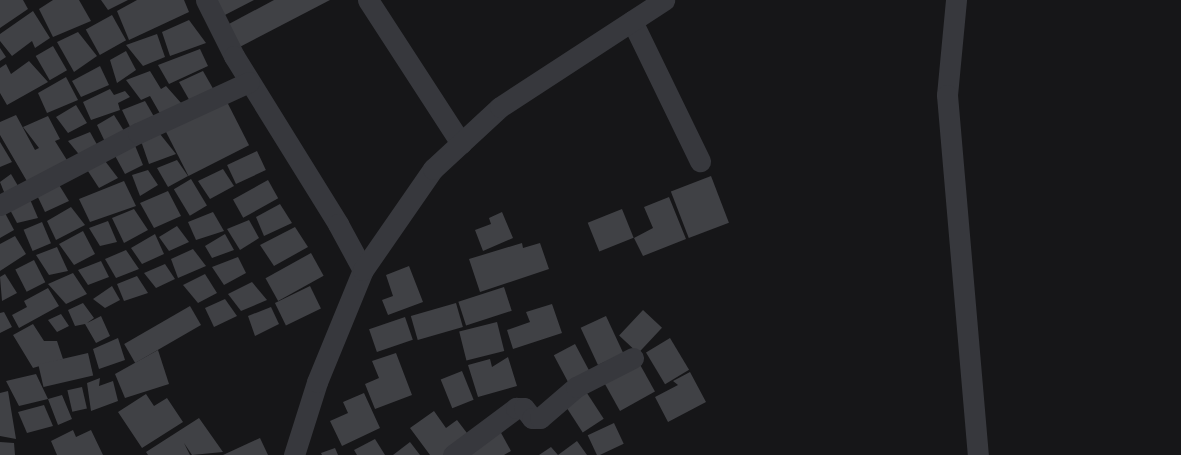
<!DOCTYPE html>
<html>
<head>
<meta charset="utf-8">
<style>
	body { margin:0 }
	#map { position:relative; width:1181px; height:455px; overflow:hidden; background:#161618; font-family:Montserrat,sans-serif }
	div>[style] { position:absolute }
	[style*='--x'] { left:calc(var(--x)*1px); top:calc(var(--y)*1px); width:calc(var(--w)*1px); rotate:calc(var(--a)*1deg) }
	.building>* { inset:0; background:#404145; transform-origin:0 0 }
	.minor>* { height:21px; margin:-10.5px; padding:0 10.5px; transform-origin:10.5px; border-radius:10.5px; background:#37383d }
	span { translate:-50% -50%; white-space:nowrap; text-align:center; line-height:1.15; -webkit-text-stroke:6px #111113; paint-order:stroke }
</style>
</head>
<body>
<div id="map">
	<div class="building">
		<div style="clip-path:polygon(0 0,23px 0,28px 9px,0 28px)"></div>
		<div style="clip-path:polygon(53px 0,79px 0,91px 21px,53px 37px,39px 9px)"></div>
		<div style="clip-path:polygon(101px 0,128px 0,108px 10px)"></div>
		<div style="clip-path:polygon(137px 0,184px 0,189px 12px,129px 40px,117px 11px)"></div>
		<div style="clip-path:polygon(217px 0,254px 0,223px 16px)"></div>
		<div style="clip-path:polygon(274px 0,330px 0,232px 51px,227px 25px)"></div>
		<div style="clip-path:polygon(33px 11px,50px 38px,35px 48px,32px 41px,12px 56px,0 41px,0 34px)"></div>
		<div style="left:112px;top:15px;width:29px;height:30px;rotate:61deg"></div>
		<div style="clip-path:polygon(189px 20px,206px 43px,170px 56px,162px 32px)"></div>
		<div style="clip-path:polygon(78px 32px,97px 56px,74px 72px,57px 42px)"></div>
		<div style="clip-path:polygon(157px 34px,165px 57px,143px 66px,126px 45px)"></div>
		<div style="left:53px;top:46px;width:28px;height:20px;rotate:60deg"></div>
		<div style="clip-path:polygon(0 48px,6px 57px,0 61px)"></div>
		<div style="clip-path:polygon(200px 49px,208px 66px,169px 84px,158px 65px)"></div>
		<div style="clip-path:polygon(126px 51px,136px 70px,117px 83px,110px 60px)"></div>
		<div style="clip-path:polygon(29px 61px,48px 82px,7px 105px,0 93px,0 68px,6px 64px,11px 74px)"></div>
		<div style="clip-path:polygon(100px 66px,109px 85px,81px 97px,72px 81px)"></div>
		<div style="clip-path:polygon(150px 71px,161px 89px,166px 86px,182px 104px,162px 117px,150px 96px,141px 100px,126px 80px)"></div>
		<div style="clip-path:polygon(203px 71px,215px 92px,191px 103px,179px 82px)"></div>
		<div style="clip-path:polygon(66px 77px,78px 100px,47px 113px,38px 93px)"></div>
		<div style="clip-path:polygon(110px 89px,114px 95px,125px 91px,130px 97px,118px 103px,120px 110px,91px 120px,83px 102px)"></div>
		<div style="left:225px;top:98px;width:53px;height:68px;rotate:63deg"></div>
		<div style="clip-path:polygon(145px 101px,156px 120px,132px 131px,122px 110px)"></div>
		<div style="clip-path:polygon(76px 105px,87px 123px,68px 133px,56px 117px)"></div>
		<div style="clip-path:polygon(16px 115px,35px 150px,39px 148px,23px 127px,48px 116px,60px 139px,55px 141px,70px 165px,28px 183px,0 135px,0 122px)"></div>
		<div style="clip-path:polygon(114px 115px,126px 134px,106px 144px,97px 125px)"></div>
		<div style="clip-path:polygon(90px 132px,100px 150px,82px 158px,68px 141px)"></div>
		<div style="clip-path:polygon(160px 134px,176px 154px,149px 164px,141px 141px)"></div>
		<div style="clip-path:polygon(0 142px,12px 162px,0 167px)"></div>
		<div style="clip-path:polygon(134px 143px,143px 165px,125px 174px,113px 152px)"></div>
		<div style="left:257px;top:151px;width:21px;height:33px;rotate:65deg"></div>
		<div style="clip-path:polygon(102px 157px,118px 178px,99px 188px,84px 165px)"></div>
		<div style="clip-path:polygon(177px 160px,188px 176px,168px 187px,157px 168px)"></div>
		<div style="clip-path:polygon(223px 169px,234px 186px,210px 199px,198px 181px)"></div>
		<div style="clip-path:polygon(148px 170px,158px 185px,140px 196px,132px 175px)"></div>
		<div style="clip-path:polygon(11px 174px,21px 191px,6px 197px,0 182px)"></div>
		<div style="left:711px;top:176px;width:50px;height:43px;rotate:69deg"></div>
		<div style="left:191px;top:179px;width:31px;height:20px;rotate:59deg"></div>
		<div style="clip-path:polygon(56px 180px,69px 201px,45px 212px,35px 191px)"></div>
		<div style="left:268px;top:180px;width:21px;height:40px;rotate:61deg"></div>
		<div style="clip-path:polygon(124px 181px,136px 206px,90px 222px,79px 199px)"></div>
		<div style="clip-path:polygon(168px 191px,181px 216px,154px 228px,140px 203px)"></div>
		<div style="clip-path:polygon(29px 197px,38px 218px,17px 223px,8px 206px)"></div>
		<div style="clip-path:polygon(669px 197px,686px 239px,643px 256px,634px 238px,653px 228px,644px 207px)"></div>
		<div style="clip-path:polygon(280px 204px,292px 223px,264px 236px,256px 217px)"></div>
		<div style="clip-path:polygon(71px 207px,85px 225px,56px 240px,47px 221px)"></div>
		<div style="clip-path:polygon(134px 209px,148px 230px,124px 243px,112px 218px)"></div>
		<div style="left:622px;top:209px;width:31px;height:37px;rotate:68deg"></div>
		<div style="clip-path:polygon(213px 212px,224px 231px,196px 240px,188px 222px)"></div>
		<div style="clip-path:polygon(502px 212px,513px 238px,483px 251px,475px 230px,491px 224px,489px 218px)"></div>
		<div style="clip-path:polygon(5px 213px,14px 230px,0 238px,0 216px)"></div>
		<div style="clip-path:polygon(249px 220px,259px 238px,240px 250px,227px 229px)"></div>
		<div style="clip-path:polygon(108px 221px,117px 242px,100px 246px,89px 228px)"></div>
		<div style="left:42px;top:222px;width:23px;height:20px;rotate:67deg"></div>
		<div style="clip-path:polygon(177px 226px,189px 242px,169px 251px,159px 237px)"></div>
		<div style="clip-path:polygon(295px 227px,308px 247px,274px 266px,260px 245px)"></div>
		<div style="clip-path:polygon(83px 231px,95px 254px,74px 265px,59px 244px)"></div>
		<div style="clip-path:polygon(155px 234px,164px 254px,142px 264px,131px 248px)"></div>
		<div style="clip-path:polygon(225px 234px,234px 250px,212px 258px,205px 246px)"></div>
		<div style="clip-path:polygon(15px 236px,26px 254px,0 271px,0 244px)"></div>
		<div style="clip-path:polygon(522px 243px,523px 248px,540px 243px,549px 269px,480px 292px,469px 259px)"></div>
		<div style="clip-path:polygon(57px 247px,68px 271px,49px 275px,36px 255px)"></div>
		<div style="clip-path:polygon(193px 249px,206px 266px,178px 278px,171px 259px)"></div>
		<div style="clip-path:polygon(126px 250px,139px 269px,116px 278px,105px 259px)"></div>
		<div style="left:311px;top:253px;width:26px;height:52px;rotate:61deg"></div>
		<div style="clip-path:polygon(238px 257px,246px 273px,224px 285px,212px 267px)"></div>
		<div style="left:34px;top:260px;width:25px;height:21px;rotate:63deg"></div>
		<div style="clip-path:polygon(101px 261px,109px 277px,88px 285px,78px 270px)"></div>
		<div style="clip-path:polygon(165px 264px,175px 279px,156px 288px,144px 273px)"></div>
		<div style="clip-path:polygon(409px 266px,423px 302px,388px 315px,382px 300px,393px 296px,386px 275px)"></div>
		<div style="clip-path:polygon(73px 273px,87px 294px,66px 304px,48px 284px)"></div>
		<div style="clip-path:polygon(5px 274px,17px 293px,2px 301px,0 277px)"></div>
		<div style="clip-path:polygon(205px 274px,217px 293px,198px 303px,183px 285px)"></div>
		<div style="clip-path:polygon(137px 276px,148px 293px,124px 301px,117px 284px)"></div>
		<div style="clip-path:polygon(252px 282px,267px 300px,241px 311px,228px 294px)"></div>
		<div style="clip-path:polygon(112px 286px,120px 300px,105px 308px,93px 299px)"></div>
		<div style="left:310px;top:286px;width:25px;height:39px;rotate:64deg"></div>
		<div style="left:504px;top:287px;width:25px;height:48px;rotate:72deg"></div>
		<div style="clip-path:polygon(48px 288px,59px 306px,19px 328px,12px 315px,27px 307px,24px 301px)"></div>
		<div style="clip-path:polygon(225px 299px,237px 316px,214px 327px,205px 308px)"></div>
		<div style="clip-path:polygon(83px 303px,94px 318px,87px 323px,101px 316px,110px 336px,96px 343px,85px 324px,75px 326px,68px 310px)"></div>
		<div style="left:456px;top:303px;width:25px;height:47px;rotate:74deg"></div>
		<div style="clip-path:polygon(552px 304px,562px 333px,513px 349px,507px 330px,530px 322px,526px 312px)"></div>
		<div style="left:190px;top:306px;width:22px;height:76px;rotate:60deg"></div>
		<div style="clip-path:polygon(271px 307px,279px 324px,255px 336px,248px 316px)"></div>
		<div style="left:643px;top:310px;width:26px;height:35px;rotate:43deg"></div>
		<div style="clip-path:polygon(4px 312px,12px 327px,0 333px,0 313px)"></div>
		<div style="clip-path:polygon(61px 314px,69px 326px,57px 332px,48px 320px)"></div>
		<div style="left:606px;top:316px;width:41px;height:28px;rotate:65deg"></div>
		<div style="left:405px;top:317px;width:24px;height:38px;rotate:71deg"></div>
		<div style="left:497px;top:322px;width:30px;height:39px;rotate:76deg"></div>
		<div style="clip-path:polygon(33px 324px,44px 341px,57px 341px,63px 359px,33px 368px,13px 335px)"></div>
		<div style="clip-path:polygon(118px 338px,125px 360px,99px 369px,93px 349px)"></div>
		<div style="left:670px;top:338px;width:37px;height:28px;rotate:59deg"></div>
		<div style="left:575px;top:344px;width:36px;height:24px;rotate:62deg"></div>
		<div style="clip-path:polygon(158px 350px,169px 384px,125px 398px,115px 374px)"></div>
		<div style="left:88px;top:353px;width:23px;height:51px;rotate:77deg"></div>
		<div style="clip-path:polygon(396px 353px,412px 395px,375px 409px,365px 384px,379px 378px,372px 361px)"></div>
		<div style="clip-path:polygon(508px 357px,517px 386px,478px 397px,468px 365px,490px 359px,492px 367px)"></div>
		<div style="left:638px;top:361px;width:35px;height:40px;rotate:61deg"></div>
		<div style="left:462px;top:371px;width:31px;height:23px;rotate:68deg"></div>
		<div style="clip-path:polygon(690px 372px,706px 402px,668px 422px,655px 397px,678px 385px,673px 381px)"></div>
		<div style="clip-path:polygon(36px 374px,48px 399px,62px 395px,72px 419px,58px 425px,48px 399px,19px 406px,6px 381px)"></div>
		<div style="clip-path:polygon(100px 378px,99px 386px,113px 381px,118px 401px,91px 411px,87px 383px)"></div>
		<div style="left:82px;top:387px;width:22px;height:15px;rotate:77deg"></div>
		<div style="left:583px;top:387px;width:38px;height:25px;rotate:57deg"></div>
		<div style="clip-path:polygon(8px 391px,16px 439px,0 436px,0 393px)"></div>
		<div style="clip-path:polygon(364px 393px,380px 428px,342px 446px,330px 421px,348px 413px,343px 402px)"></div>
		<div style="clip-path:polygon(146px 394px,154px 406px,167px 398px,183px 422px,142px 448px,118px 412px)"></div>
		<div style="clip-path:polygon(44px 405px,53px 426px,27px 433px,18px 412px)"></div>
		<div style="clip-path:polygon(434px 411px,446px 428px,457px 420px,470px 437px,446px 455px,430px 455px,410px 428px)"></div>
		<div style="clip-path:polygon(199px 418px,223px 452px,192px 455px,184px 443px,190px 455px,148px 455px,146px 452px)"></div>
		<div style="left:614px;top:423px;width:23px;height:29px;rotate:65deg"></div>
		<div style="clip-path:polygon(73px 430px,76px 437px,91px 430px,103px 455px,57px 455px,51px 441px)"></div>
		<div style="clip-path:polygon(500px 431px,511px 451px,504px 455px,461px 455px)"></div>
		<div style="clip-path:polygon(260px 438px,268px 455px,223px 455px)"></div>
		<div style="clip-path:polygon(375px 439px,385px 455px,357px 455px,354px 450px)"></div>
		<div style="clip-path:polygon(577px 441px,587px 455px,558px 455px)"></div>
		<div style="clip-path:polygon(0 442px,14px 443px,15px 455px,0 455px)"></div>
		<div style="clip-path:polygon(410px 442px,420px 455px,393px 455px)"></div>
		<div style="clip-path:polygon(551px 447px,558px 455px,539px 455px)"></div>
		<div style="clip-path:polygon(335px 448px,338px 455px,322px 455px,321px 453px)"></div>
	</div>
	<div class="minor">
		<div style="--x:206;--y:0;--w:63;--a:63.4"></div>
		<div style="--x:234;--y:56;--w:198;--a:58.2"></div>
		<div style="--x:338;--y:224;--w:52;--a:61.5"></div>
		<div style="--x:368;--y:0;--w:171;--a:57"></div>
		<div style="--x:956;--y:0;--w:95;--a:95.4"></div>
		<div style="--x:947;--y:95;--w:361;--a:85.1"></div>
		<div style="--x:632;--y:21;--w:156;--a:64.1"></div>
		<div style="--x:0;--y:205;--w:156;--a:-27.6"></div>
		<div style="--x:138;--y:133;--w:122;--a:-24.7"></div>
		<div style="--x:294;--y:455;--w:77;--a:-72.5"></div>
		<div style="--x:317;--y:382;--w:121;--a:-67.7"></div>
		<div style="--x:363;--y:270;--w:123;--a:-55.3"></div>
		<div style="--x:433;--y:169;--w:91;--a:-42.8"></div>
		<div style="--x:500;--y:107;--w:196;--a:-33.1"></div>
		<div style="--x:453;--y:455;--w:79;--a:-36.7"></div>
		<div style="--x:516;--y:408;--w:8;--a:0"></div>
		<div style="--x:524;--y:408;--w:13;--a:51"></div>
		<div style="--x:532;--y:418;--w:8;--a:0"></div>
		<div style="--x:540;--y:418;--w:48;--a:-40.7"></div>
		<div style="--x:576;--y:387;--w:64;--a:-27"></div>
	</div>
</div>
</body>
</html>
